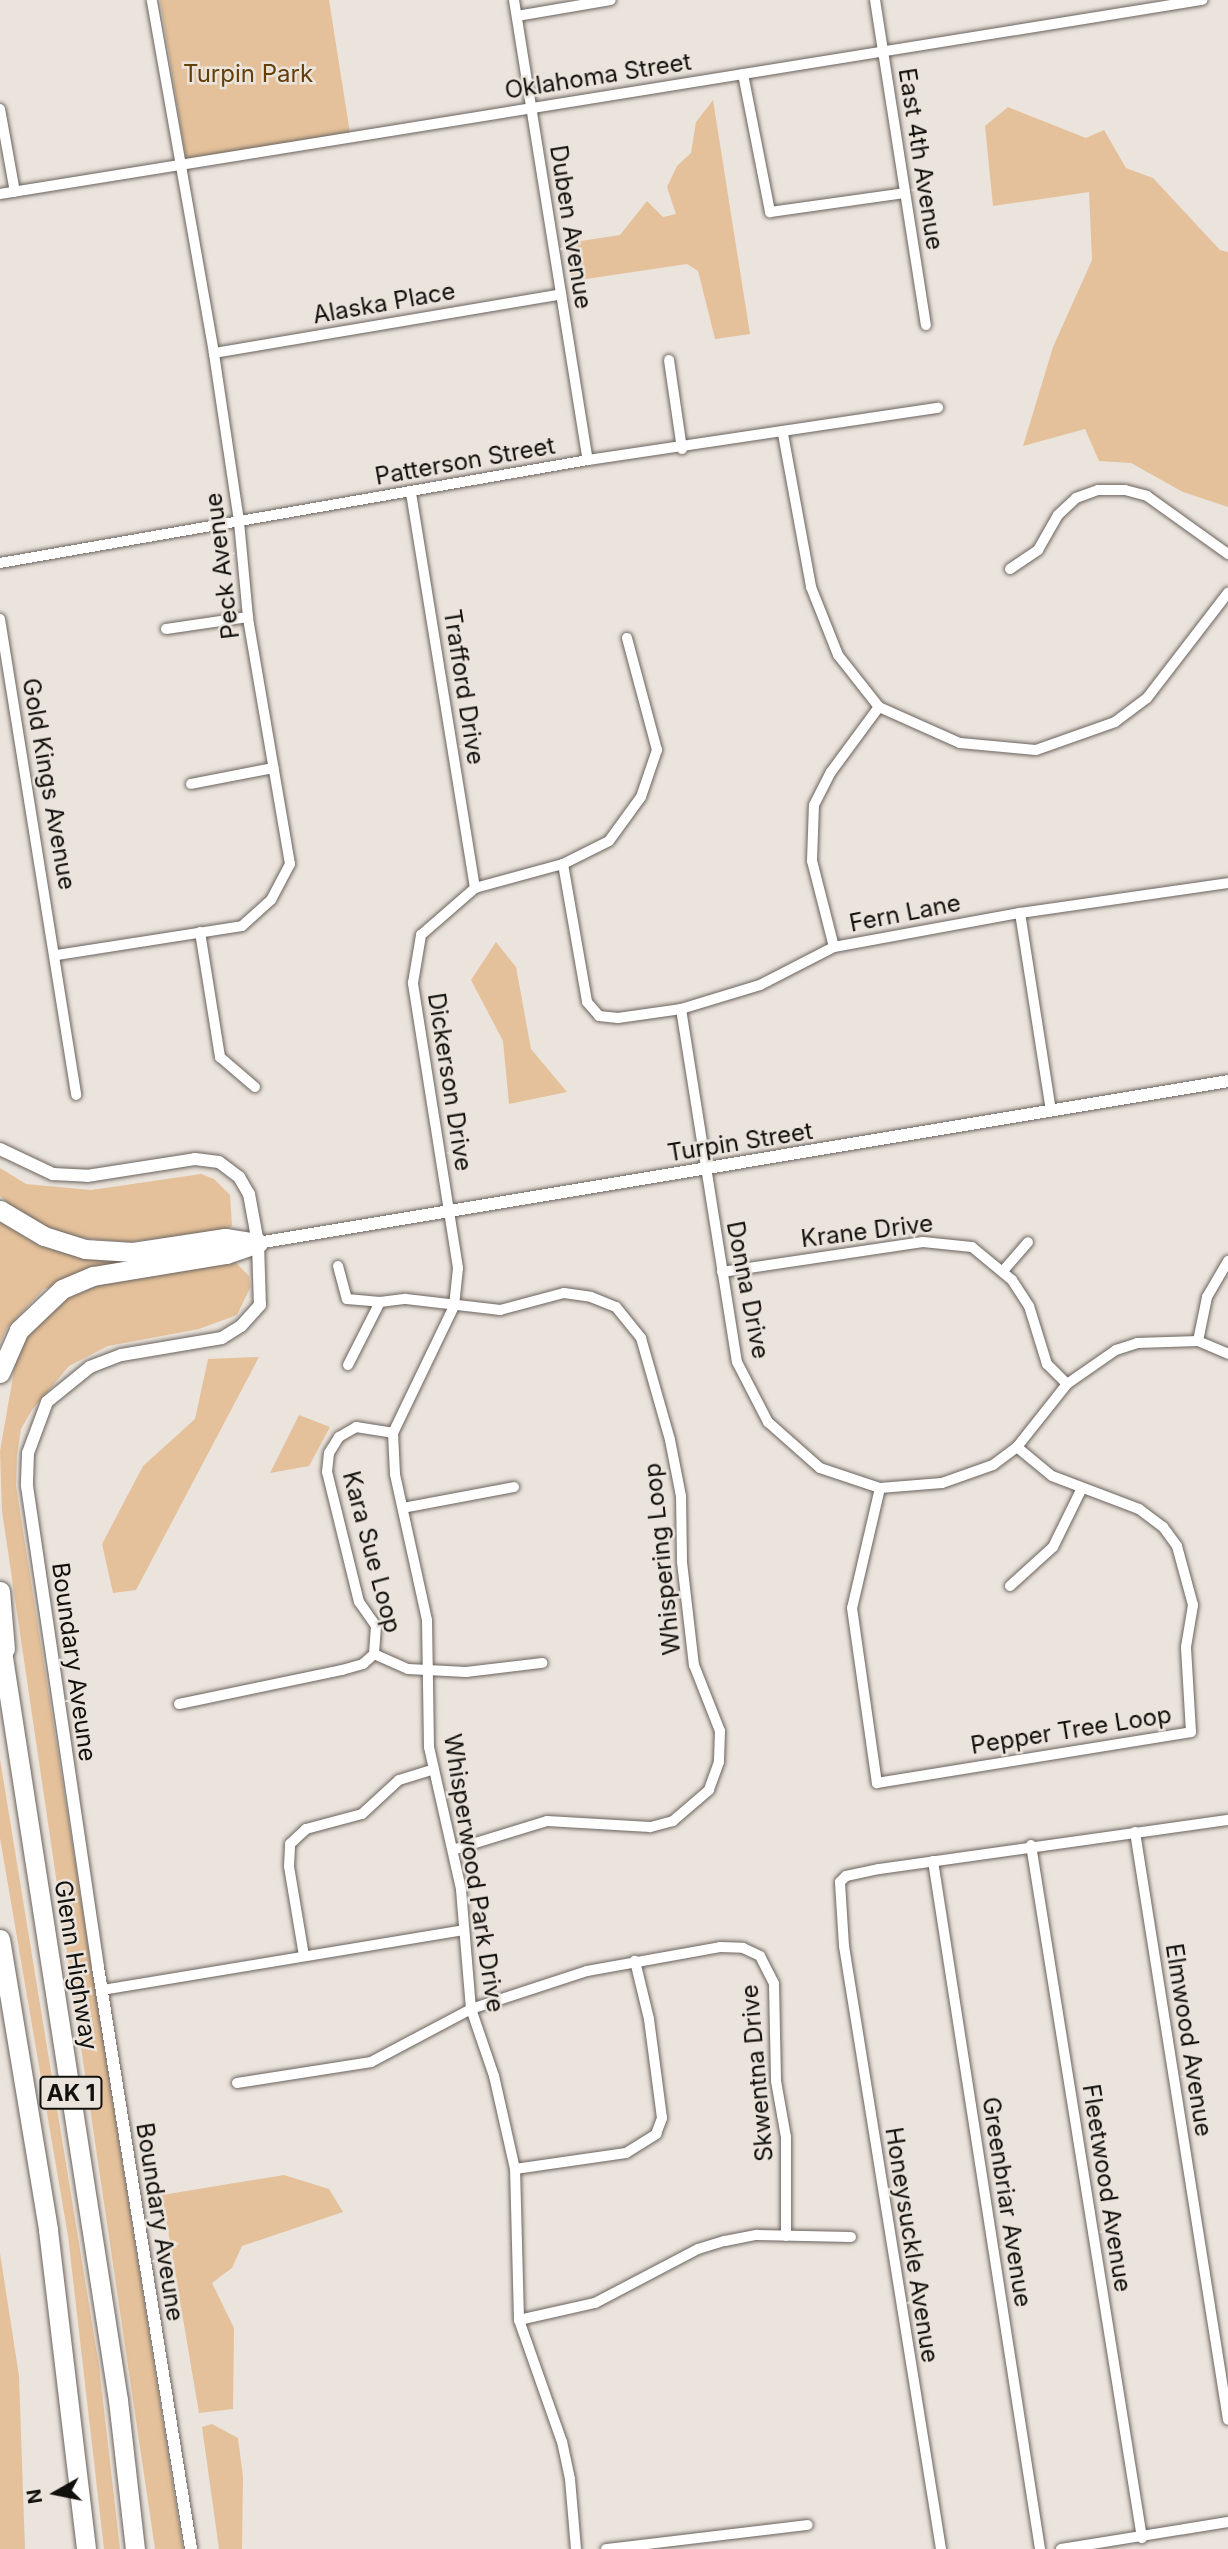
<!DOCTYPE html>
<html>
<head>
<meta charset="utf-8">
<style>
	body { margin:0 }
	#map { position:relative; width:1228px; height:2549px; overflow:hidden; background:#ebe4dc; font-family:Inter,sans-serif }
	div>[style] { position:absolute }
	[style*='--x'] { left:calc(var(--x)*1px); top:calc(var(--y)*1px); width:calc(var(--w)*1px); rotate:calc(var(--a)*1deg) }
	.green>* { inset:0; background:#e4c19b }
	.roads { filter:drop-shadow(0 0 2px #6a635d) drop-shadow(0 0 2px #6a635d) }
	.minor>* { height:10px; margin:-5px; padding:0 5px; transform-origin:5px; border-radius:5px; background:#fff }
	.tertiary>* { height:12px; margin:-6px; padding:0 6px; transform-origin:6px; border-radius:6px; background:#fff }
	.motorway>* { height:19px; margin:-9.5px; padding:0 9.5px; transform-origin:9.5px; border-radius:9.5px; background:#fff }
	span { translate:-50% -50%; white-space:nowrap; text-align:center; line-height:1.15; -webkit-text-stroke:5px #ebe4dc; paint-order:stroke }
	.shield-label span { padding:2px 5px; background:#ebe4dc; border:2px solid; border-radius:5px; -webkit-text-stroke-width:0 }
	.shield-label { font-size:23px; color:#12100d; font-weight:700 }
	.park-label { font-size:24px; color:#643f08 }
	.street-label { font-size:24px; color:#12100d }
	.north { position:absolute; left:21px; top:2458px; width:70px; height:70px; -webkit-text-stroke:5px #ebe4dc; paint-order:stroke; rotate:261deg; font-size:19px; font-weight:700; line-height:28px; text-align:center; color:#12100d }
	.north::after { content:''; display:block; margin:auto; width:24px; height:32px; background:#12100d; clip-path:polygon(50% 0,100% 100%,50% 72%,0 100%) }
</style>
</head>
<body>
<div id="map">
	<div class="green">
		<div style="clip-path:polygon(160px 0,329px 0,350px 133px,186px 159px)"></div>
		<div style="clip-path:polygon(713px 100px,750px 334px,715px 339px,698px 271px,687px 264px,572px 281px,567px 243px,620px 235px,647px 201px,663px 217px,676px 214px,667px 187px,677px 166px,691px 153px,696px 122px)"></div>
		<div style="clip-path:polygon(1008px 107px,1086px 138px,1104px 130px,1126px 168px,1153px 178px,1220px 250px,1228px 252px,1228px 507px,1183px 492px,1131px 463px,1099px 461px,1085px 429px,1023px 446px,1053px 347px,1092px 260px,1089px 192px,993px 206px,985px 126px)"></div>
		<div style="clip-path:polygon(496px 942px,516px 967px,531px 1049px,567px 1092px,509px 1104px,503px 1041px,471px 980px)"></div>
		<div style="clip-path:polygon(0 1168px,26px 1184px,91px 1190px,201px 1174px,214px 1179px,230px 1195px,232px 1226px,222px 1232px,127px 1242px,72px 1237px,29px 1219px,9px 1204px,0 1196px)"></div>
		<div style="clip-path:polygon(0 1222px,40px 1246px,82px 1258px,139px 1260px,44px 1289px,7px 1328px,0 1343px)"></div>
		<div style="clip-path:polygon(235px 1262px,249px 1276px,250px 1288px,237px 1315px,199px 1329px,108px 1346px,69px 1366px,32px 1410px,21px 1429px,17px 1455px,16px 1486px,183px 2549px,155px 2549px,2px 1511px,0 1451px,18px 1348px,60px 1302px,101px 1284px)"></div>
		<div style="clip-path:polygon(259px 1357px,136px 1590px,113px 1593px,102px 1544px,143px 1466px,195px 1419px,208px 1359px)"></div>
		<div style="clip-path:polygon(299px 1415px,330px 1427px,309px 1466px,270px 1473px)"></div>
		<div style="clip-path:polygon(0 1759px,99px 2366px,120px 2549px,104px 2549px,68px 2236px,0 1838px)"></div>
		<div style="clip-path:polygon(284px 2175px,329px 2189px,343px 2212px,242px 2246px,232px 2268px,212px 2283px,234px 2328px,233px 2409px,199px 2413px,162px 2195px)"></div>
		<div style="clip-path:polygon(0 2253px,19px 2376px,25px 2549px,0 2549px)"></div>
		<div style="clip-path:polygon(212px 2424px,238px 2438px,243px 2477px,242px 2549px,219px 2549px,202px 2427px)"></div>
	</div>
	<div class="roads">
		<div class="minor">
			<div style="--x:514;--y:0;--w:466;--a:80.9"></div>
			<div style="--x:875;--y:0;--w:329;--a:81.1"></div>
			<div style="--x:517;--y:16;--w:95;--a:-9.7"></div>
			<div style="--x:743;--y:74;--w:141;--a:78.9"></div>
			<div style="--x:770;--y:212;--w:136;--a:-8"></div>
			<div style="--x:0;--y:109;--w:84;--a:79.8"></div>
			<div style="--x:0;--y:194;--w:1218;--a:-9.17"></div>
			<div style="--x:214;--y:353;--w:352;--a:-9.6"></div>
			<div style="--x:669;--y:360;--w:90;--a:81.7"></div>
			<div style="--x:783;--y:434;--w:156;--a:79.6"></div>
			<div style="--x:811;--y:587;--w:73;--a:68.3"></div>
			<div style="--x:838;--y:655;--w:66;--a:51.7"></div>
			<div style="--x:879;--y:707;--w:89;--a:24"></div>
			<div style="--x:960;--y:743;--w:76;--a:5.3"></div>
			<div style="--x:1036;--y:750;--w:84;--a:-19.5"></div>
			<div style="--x:1115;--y:722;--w:40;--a:-37"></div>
			<div style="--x:1147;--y:698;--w:133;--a:-52.4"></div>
			<div style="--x:411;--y:493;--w:400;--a:80.8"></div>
			<div style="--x:0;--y:563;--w:597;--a:-9.94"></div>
			<div style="--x:588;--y:460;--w:354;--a:-8.5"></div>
			<div style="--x:1010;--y:569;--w:34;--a:-34"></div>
			<div style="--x:1038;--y:550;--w:40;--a:-60.3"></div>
			<div style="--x:1058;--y:515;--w:25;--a:-43"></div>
			<div style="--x:1076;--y:498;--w:23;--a:-20"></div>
			<div style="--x:1098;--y:490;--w:27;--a:0"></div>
			<div style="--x:1125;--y:490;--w:23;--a:15"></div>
			<div style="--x:1147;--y:496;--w:100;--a:35.6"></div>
			<div style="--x:0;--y:619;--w:482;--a:80.9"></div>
			<div style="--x:166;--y:629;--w:83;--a:-8.3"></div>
			<div style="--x:191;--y:784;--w:84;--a:-11"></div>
			<div style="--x:563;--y:864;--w:140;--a:80.1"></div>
			<div style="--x:587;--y:1002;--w:18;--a:49"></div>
			<div style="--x:599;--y:1016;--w:19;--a:6"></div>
			<div style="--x:618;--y:1018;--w:64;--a:-8.1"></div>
			<div style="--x:681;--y:1009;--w:83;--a:-16.9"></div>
			<div style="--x:760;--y:985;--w:83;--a:-27.2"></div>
			<div style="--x:834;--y:947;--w:189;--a:-10.4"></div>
			<div style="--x:1020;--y:913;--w:210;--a:-8.2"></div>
			<div style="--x:1020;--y:913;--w:200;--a:81.1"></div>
			<div style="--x:200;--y:932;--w:127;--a:80.9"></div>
			<div style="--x:220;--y:1057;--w:46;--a:40.6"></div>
			<div style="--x:834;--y:947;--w:89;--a:-104.3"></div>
			<div style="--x:812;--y:861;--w:56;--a:-88"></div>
			<div style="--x:814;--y:805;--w:37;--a:-63"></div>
			<div style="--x:831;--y:772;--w:81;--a:-53.6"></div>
			<div style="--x:57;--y:955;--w:187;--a:-8.9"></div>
			<div style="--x:242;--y:926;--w:39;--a:-42"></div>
			<div style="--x:271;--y:900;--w:41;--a:-62.2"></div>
			<div style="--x:290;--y:864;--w:251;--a:-99.7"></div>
			<div style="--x:248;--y:617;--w:96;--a:-95.4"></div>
			<div style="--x:239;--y:521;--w:170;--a:-98.5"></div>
			<div style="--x:214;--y:353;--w:358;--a:-100"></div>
			<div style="--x:681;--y:1009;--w:357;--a:81"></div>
			<div style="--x:737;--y:1362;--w:68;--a:62.7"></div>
			<div style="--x:768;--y:1422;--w:69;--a:41.5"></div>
			<div style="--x:820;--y:1468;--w:63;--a:18.4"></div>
			<div style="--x:880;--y:1488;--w:62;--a:-4.6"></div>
			<div style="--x:942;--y:1483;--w:54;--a:-19.4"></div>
			<div style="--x:993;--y:1465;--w:30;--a:-37"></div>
			<div style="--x:1017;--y:1447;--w:80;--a:-51.6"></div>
			<div style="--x:1067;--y:1384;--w:60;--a:-34.8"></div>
			<div style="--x:1116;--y:1350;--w:22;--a:-18"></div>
			<div style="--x:1137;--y:1343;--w:61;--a:-1.9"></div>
			<div style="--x:1198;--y:1341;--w:33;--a:23"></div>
			<div style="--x:338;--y:1266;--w:34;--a:75"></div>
			<div style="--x:347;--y:1299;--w:33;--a:5"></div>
			<div style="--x:1003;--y:1271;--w:38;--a:-49"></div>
			<div style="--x:722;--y:1272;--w:203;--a:-8.5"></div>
			<div style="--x:923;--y:1242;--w:49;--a:5.8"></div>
			<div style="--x:972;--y:1247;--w:52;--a:39.5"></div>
			<div style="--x:1012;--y:1280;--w:31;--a:57"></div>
			<div style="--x:1029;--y:1306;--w:61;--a:72.8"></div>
			<div style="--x:1047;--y:1364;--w:28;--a:45"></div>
			<div style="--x:1198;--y:1341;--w:45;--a:-78.4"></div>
			<div style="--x:1207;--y:1297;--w:42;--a:-59.7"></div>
			<div style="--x:348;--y:1365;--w:71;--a:-63.1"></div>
			<div style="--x:380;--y:1302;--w:26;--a:-7"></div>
			<div style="--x:406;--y:1299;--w:95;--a:6.7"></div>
			<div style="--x:500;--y:1310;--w:66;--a:-14.9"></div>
			<div style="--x:564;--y:1293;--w:27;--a:8"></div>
			<div style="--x:591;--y:1297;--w:27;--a:22"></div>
			<div style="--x:616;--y:1307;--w:40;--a:51"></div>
			<div style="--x:641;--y:1338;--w:106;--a:74.1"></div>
			<div style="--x:670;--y:1440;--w:57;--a:78.9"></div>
			<div style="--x:681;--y:1496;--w:66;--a:89.1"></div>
			<div style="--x:682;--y:1562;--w:104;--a:83.4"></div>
			<div style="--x:694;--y:1665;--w:71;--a:68.5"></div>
			<div style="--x:720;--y:1731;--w:31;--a:92"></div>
			<div style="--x:719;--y:1762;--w:30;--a:110"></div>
			<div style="--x:709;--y:1790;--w:48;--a:139.3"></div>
			<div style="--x:673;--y:1821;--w:24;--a:165"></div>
			<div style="--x:650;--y:1827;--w:103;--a:-176.7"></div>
			<div style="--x:547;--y:1821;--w:98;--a:162.9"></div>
			<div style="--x:880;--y:1488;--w:123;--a:103.1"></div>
			<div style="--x:852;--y:1608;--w:177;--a:81.9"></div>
			<div style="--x:877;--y:1783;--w:318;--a:-9.2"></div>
			<div style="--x:1191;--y:1732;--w:85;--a:-93.4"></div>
			<div style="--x:1186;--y:1647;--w:43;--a:-80.5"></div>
			<div style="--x:1193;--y:1605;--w:61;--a:-105.2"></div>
			<div style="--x:1177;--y:1546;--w:24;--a:-126"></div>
			<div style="--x:1163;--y:1527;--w:30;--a:-143"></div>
			<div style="--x:1139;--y:1509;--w:93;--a:-159.2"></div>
			<div style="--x:1052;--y:1476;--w:45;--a:-140.4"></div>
			<div style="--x:403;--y:1508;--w:113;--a:-10.7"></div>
			<div style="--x:1010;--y:1586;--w:58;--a:-42.2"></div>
			<div style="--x:1053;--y:1547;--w:66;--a:-63.8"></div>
			<div style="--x:374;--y:1654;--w:28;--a:-86"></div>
			<div style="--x:376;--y:1626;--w:29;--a:-125"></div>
			<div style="--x:359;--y:1602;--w:134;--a:-103.8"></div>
			<div style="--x:327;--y:1472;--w:19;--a:-84"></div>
			<div style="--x:329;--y:1453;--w:19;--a:-58"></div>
			<div style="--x:339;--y:1437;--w:20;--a:-30"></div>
			<div style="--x:356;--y:1427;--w:37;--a:9"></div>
			<div style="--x:179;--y:1704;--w:167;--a:-11.8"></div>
			<div style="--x:342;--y:1670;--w:22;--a:-16"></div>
			<div style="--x:363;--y:1664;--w:15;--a:-42"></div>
			<div style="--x:374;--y:1654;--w:37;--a:24"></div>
			<div style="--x:408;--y:1669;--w:58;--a:3"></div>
			<div style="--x:466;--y:1672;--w:77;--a:-6.8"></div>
			<div style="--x:1135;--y:1832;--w:595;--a:81.01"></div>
			<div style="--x:1031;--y:1845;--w:702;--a:80.9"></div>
			<div style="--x:933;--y:1861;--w:696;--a:81.16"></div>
			<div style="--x:304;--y:1956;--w:91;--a:-99.5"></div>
			<div style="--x:289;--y:1866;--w:22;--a:-87"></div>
			<div style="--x:290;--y:1844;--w:22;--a:-43"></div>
			<div style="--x:306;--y:1829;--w:58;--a:-15"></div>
			<div style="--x:362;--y:1814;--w:50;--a:-42.6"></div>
			<div style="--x:399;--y:1780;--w:34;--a:-17"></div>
			<div style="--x:102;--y:1990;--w:366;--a:-9.4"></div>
			<div style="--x:237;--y:2083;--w:136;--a:-8.9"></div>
			<div style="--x:371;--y:2062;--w:113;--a:-27.9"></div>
			<div style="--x:471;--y:2009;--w:122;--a:-18.1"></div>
			<div style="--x:587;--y:1971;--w:135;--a:-10.2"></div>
			<div style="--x:720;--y:1947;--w:23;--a:2"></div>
			<div style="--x:743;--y:1948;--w:19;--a:25"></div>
			<div style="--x:760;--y:1956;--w:31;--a:63"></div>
			<div style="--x:774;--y:1984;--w:97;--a:88.8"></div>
			<div style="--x:776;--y:2081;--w:57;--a:79.9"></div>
			<div style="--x:786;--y:2137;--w:99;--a:90"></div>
			<div style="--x:515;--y:2169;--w:112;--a:-8.2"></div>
			<div style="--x:626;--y:2153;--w:36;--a:-32"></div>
			<div style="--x:656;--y:2134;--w:17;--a:-69"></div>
			<div style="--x:662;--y:2118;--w:100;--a:-97.5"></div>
			<div style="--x:649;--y:2019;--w:60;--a:-103.6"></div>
			<div style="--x:519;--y:2320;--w:78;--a:-12.6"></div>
			<div style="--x:595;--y:2303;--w:116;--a:-27.7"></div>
			<div style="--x:698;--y:2249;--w:28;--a:-17"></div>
			<div style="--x:725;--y:2241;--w:33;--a:-11"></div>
			<div style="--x:757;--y:2235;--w:94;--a:1.2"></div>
			<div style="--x:576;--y:2549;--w:70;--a:-94.9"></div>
			<div style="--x:570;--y:2479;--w:38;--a:-102"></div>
			<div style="--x:562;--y:2442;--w:129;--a:-109.4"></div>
			<div style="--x:519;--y:2320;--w:151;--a:-91.5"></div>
			<div style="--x:515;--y:2169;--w:95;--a:-102.7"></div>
			<div style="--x:494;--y:2076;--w:71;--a:-108.9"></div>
			<div style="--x:471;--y:2009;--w:120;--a:-94.8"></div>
			<div style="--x:461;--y:1889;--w:146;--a:-102.7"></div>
			<div style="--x:429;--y:1747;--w:127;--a:-90.9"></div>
			<div style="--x:427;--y:1620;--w:149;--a:-102.4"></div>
			<div style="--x:395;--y:1474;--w:41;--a:-92.8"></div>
			<div style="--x:393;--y:1433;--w:141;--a:-64.3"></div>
			<div style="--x:454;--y:1306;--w:38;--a:-84"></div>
			<div style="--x:458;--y:1268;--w:289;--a:-99"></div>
			<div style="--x:413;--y:983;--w:49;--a:-80.5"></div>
			<div style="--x:421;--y:935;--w:72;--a:-41"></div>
			<div style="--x:475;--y:888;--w:91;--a:-15.3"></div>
			<div style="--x:563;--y:864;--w:51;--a:-26.6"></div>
			<div style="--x:609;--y:841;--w:54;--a:-54"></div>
			<div style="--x:641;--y:797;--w:50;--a:-71.2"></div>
			<div style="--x:657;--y:750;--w:116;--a:-105"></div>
			<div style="--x:606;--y:2549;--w:203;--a:-6.8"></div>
			<div style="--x:941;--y:2549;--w:611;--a:-99.14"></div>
			<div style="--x:844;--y:1946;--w:64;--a:-93.6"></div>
			<div style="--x:840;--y:1882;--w:8;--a:-45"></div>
			<div style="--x:846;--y:1876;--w:34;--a:-12"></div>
			<div style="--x:879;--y:1869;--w:352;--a:-8"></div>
			<div style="--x:1061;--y:2549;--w:169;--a:-9.2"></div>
		</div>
		<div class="tertiary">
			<div style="--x:0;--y:1149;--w:59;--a:25.3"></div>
			<div style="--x:53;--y:1174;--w:34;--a:3"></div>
			<div style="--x:87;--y:1176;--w:109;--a:-8.9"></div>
			<div style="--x:195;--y:1159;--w:24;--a:7"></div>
			<div style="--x:219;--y:1162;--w:25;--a:37"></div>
			<div style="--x:239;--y:1177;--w:20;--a:60"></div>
			<div style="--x:249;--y:1194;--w:50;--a:79.6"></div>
			<div style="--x:258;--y:1243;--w:62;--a:88.2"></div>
			<div style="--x:260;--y:1305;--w:28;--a:132"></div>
			<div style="--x:241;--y:1326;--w:22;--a:148"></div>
			<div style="--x:222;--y:1338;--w:102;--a:170.4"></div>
			<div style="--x:121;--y:1355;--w:33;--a:159"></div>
			<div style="--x:90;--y:1367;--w:55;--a:140.9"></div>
			<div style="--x:47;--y:1402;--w:54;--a:110.4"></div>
			<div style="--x:28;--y:1453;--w:33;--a:92"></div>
			<div style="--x:27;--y:1486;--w:486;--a:81.6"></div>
			<div style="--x:98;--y:1967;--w:589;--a:80.92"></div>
			<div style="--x:258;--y:1243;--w:983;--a:-9.48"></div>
		</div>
		<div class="motorway">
			<div style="--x:0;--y:1210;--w:51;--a:30.6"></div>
			<div style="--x:44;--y:1236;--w:43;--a:17.6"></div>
			<div style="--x:85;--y:1249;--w:48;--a:3.6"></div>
			<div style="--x:133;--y:1252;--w:93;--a:-8.7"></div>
			<div style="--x:225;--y:1238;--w:32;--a:9"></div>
			<div style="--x:0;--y:1373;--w:47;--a:-66.2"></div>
			<div style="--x:19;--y:1330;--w:59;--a:-43.6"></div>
			<div style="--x:62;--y:1289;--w:34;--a:-23"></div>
			<div style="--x:93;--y:1276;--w:135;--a:-9.4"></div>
			<div style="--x:226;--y:1254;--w:34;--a:-19"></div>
			<div style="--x:0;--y:1591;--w:58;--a:85.1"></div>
			<div style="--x:0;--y:1638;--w:771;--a:81.2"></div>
			<div style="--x:118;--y:2400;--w:150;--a:83.5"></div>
			<div style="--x:0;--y:1939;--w:295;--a:80.6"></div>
			<div style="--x:48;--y:2230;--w:321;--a:83.2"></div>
		</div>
	</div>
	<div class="shield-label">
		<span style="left:71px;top:2093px">AK 1</span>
	</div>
	<div class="park-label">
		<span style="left:248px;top:74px">Turpin Park</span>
	</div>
	<div class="street-label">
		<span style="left:598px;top:76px;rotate:-9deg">Oklahoma Street</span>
		<span style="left:921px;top:159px;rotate:81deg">East 4th Avenue</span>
		<span style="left:571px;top:227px;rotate:81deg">Duben Avenue</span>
		<span style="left:384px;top:303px;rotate:-10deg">Alaska Place</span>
		<span style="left:465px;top:461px;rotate:-10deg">Patterson Street</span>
		<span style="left:222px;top:566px;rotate:-97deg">Peck Avenue</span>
		<span style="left:464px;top:687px;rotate:81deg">Trafford Drive</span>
		<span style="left:49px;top:784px;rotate:80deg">Gold Kings Avenue</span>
		<span style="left:905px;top:913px;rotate:-11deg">Fern Lane</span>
		<span style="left:450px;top:1082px;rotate:81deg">Dickerson Drive</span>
		<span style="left:740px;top:1142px;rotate:-9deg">Turpin Street</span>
		<span style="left:867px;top:1231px;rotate:-7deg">Krane Drive</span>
		<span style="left:748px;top:1290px;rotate:79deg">Donna Drive</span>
		<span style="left:372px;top:1552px;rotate:75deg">Kara Sue Loop</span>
		<span style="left:662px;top:1559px;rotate:-96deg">Whispering Loop</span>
		<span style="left:74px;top:1662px;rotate:82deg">Boundary Aveune</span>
		<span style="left:1071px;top:1730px;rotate:-9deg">Pepper Tree Loop</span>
		<span style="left:474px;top:1873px;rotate:81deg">Whisperwood Park Drive</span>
		<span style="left:76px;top:1965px;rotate:81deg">Glenn Highway</span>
		<span style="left:1189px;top:2040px;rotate:81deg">Elmwood Avenue</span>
		<span style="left:757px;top:2073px;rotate:-95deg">Skwentna Drive</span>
		<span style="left:1107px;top:2188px;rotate:81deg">Fleetwood Avenue</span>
		<span style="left:1007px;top:2202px;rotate:81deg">Greenbriar Avenue</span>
		<span style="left:160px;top:2222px;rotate:81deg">Boundary Aveune</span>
		<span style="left:912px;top:2245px;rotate:81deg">Honeysuckle Avenue</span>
	</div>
	<div class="north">N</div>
</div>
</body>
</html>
